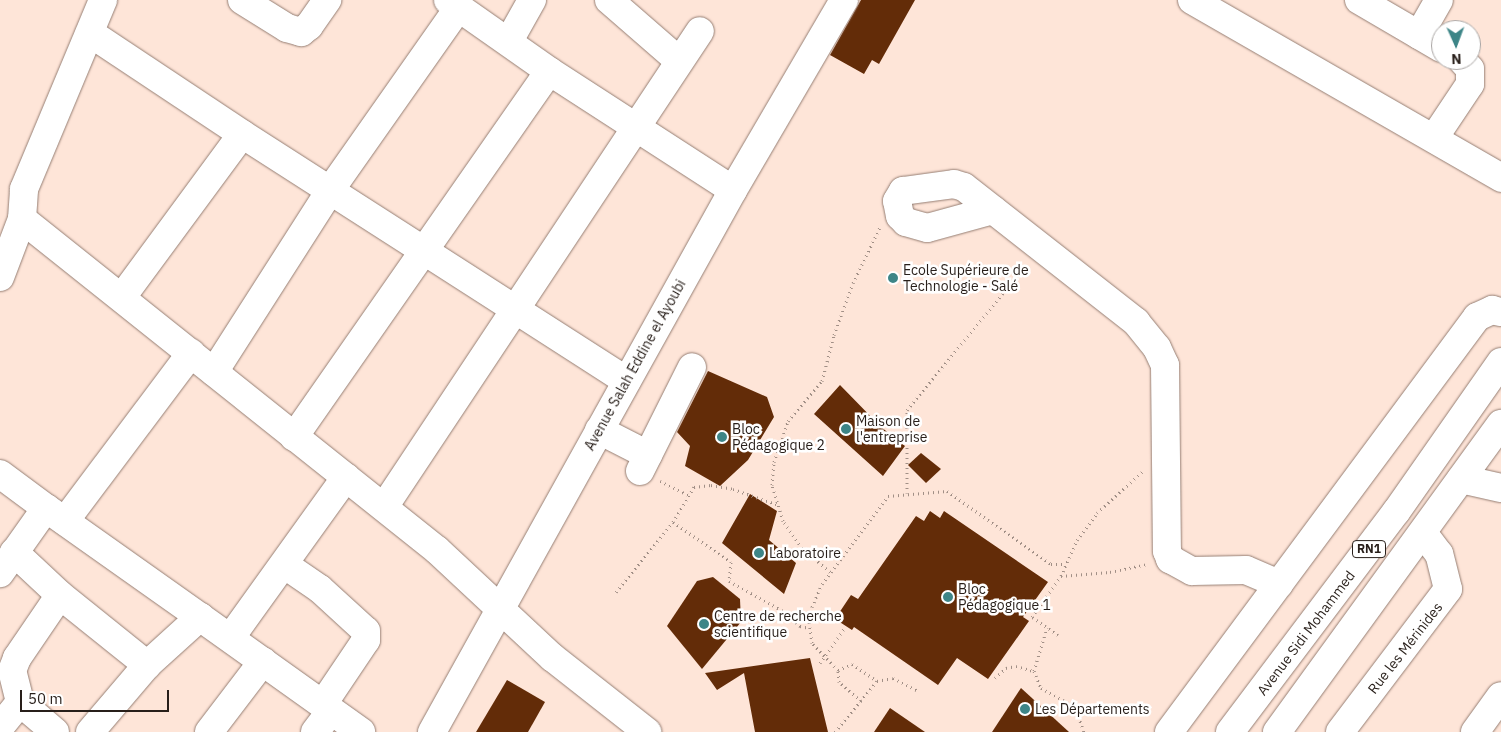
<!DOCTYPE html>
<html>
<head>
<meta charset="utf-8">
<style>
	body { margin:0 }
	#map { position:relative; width:1501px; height:732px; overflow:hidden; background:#fee5d8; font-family:"IBM Plex Sans",sans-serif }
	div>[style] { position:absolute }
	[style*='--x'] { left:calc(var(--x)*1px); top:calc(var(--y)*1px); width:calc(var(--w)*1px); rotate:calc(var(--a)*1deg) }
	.building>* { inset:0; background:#632c08 }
	.path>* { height:3px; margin-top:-1.5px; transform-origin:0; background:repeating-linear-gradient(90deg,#a18f86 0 1px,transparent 0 5px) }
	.roads { filter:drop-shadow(0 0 1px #957e73) drop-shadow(0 0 1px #957e73) }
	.minor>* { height:28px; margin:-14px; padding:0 14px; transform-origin:14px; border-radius:14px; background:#fff }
	.major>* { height:28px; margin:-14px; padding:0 14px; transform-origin:14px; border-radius:14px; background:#fff }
	.dots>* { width:14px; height:14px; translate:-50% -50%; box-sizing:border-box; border:2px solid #fff; border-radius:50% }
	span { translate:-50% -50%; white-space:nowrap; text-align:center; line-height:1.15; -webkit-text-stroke:5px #fff; paint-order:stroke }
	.shield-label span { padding:1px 4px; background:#fff; border:1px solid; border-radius:4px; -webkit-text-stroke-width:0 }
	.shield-label { font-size:12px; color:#281f1a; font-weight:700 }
	.poi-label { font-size:14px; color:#281f1a }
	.left { translate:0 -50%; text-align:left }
	.street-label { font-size:14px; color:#281f1a }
	.north { position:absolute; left:1431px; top:20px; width:50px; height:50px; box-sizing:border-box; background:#fff; border:1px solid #a9a5a3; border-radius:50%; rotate:178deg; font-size:14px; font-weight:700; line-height:20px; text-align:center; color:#281f1a }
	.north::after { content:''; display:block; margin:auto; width:18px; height:22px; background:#3d8587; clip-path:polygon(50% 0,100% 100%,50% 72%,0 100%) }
	.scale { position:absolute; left:20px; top:690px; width:149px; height:22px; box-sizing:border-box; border:2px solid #281f1a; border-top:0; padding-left:6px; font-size:15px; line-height:18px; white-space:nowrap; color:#281f1a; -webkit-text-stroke:4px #fff; paint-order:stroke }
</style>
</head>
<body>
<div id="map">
	<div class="building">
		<div style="clip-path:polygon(861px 0,915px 0,879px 64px,872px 60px,864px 74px,830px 55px)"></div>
		<div style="clip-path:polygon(708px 371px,767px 397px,774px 417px,748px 460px,720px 486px,685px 466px,690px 446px,677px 432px)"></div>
		<div style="clip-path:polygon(840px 385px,881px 427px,905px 446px,883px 476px,814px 414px)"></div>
		<div style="clip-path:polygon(921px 453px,941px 469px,926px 483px,908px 465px)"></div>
		<div style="clip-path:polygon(750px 494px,777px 511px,769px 540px,796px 563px,784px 594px,722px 543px)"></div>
		<div style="clip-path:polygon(930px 511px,940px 518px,944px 511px,1048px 582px,1023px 617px,1029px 621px,988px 679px,957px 658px,938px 685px,854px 627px,852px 630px,835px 619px,851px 595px,858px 599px,916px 516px,924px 521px)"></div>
		<div style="clip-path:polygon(713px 577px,740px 599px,741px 622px,702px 669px,667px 626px,697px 581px)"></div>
		<div style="clip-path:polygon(810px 658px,828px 732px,755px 732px,744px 673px,717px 690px,705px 673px)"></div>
		<div style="clip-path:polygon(507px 680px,545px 702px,528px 732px,476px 732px)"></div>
		<div style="clip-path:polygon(1021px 688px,1069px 732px,992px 732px)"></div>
		<div style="clip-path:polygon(890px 708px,925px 732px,874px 732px)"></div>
	</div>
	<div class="path">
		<div style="--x:660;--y:481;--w:32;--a:26"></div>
		<div style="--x:907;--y:493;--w:83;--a:-90"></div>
		<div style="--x:907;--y:410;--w:161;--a:-50.6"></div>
		<div style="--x:673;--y:522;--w:70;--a:34.6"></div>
		<div style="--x:731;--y:562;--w:19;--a:96"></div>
		<div style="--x:729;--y:581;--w:64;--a:29"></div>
		<div style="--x:785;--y:612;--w:21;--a:43"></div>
		<div style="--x:800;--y:626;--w:10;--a:11"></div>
		<div style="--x:830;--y:572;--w:37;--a:-139"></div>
		<div style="--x:802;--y:548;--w:33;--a:-125"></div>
		<div style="--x:783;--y:521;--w:38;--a:-107"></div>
		<div style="--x:772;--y:485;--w:23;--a:-85"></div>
		<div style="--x:774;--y:462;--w:43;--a:-71.1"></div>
		<div style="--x:788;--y:421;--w:52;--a:-49.6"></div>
		<div style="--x:822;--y:381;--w:48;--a:-75.4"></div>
		<div style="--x:834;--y:335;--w:55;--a:-69.9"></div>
		<div style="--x:853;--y:283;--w:64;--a:-64.2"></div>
		<div style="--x:1061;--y:576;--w:49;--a:-4.7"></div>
		<div style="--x:1110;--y:572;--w:39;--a:-12"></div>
		<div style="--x:616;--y:592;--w:90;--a:-50.8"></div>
		<div style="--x:673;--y:522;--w:41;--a:-59"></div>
		<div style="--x:694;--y:487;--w:17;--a:-7"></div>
		<div style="--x:711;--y:485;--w:22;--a:10"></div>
		<div style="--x:733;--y:489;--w:46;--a:19.2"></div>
		<div style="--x:1058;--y:635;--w:32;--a:-145"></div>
		<div style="--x:1032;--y:617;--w:50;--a:-54.7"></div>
		<div style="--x:1061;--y:576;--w:39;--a:-66"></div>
		<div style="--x:1077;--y:540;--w:34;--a:-53"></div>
		<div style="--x:1097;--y:513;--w:62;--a:-42.4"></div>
		<div style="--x:820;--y:663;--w:42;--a:-54.8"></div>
		<div style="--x:838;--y:670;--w:37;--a:-134"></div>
		<div style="--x:812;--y:643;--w:21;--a:-98"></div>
		<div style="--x:809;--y:622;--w:15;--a:-79"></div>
		<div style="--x:812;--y:607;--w:25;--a:-67"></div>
		<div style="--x:822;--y:584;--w:110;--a:-53.1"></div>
		<div style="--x:888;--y:496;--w:59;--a:-4.8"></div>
		<div style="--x:947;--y:491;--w:127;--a:35.1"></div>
		<div style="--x:1051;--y:564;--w:15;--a:0"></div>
		<div style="--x:1034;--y:671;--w:45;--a:-73.2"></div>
		<div style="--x:995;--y:678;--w:15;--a:-42"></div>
		<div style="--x:1006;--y:668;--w:10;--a:-11"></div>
		<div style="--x:1016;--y:666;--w:19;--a:16"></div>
		<div style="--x:1034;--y:671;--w:18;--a:68"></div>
		<div style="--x:1041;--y:688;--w:39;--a:29"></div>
		<div style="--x:1075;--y:707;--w:27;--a:70"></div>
		<div style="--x:861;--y:701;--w:29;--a:-139"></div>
		<div style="--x:839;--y:682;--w:12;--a:-95"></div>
		<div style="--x:838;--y:670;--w:15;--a:-23"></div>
		<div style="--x:852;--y:664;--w:30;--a:34"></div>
		<div style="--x:835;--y:732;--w:66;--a:-50.5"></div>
		<div style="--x:877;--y:681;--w:16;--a:-11"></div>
		<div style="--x:893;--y:678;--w:28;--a:27"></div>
	</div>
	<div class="roads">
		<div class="minor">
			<div style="--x:242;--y:0;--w:53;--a:31.9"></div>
			<div style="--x:287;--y:28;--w:15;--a:16"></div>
			<div style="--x:301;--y:32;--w:10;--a:-37"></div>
			<div style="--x:309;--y:26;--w:32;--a:-55"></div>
			<div style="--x:448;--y:0;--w:123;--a:35.1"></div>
			<div style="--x:549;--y:71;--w:219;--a:32.9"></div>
			<div style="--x:609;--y:0;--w:91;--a:41"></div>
			<div style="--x:1192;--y:0;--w:357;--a:29.9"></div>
			<div style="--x:1359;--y:0;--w:95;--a:30.3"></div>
			<div style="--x:90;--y:33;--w:182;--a:33.6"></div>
			<div style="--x:242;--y:134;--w:457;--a:32.7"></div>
			<div style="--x:1419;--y:35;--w:40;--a:-60.3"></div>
			<div style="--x:509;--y:41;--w:47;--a:-60.7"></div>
			<div style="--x:1434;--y:138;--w:65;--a:-56.3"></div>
			<div style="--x:1470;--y:84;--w:15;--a:-90"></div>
			<div style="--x:1470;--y:69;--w:12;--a:-132"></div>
			<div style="--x:993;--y:210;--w:68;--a:164.7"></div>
			<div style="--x:927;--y:228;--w:22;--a:-164"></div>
			<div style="--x:906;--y:222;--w:8;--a:-135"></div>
			<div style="--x:900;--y:216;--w:15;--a:-101"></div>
			<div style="--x:897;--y:201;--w:12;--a:-59"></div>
			<div style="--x:903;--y:191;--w:51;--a:-7.8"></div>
			<div style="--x:954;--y:184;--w:10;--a:17"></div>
			<div style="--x:964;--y:187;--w:219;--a:38.1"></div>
			<div style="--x:1136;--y:322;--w:33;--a:51"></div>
			<div style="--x:1157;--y:348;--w:19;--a:65"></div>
			<div style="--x:1165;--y:365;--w:186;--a:89.4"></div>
			<div style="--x:1167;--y:551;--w:9;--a:69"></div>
			<div style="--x:1170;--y:559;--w:25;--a:29"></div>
			<div style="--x:1192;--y:571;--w:54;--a:-1.1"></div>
			<div style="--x:1246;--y:570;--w:36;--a:23"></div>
			<div style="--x:22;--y:219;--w:531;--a:38.58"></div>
			<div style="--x:437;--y:550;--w:158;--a:43"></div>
			<div style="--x:553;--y:658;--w:120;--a:38.2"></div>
			<div style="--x:0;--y:277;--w:62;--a:-69.2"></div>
			<div style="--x:22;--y:219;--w:30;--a:-86"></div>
			<div style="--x:24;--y:189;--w:205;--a:-67.3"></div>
			<div style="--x:122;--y:297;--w:202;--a:-53.6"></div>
			<div style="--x:214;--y:372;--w:217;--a:-57.4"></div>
			<div style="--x:331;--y:189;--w:221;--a:-54.9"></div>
			<div style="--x:599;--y:430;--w:55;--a:27"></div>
			<div style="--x:294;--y:437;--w:446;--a:-55.1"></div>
			<div style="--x:640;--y:471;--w:116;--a:-63.4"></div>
			<div style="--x:0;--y:474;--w:57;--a:36.5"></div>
			<div style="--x:46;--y:508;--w:80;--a:125.3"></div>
			<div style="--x:1461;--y:479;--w:41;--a:12.7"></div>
			<div style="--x:384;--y:507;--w:571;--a:-56.42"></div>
			<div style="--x:46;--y:508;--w:189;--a:35.3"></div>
			<div style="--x:65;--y:521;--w:210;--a:-53.1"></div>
			<div style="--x:285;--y:565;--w:42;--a:34.4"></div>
			<div style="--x:320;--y:589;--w:62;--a:42.4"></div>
			<div style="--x:366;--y:631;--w:9;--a:90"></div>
			<div style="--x:366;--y:640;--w:77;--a:123.9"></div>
			<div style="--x:60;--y:595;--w:112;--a:38.8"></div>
			<div style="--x:231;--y:637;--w:197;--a:-54.3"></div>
			<div style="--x:20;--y:702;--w:46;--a:40.6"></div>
			<div style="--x:0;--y:727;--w:32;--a:-51"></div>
			<div style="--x:20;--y:702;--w:32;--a:-104"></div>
			<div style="--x:12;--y:671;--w:14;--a:-69"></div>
			<div style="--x:17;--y:658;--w:76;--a:-55.7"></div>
			<div style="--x:60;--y:595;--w:63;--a:-136.9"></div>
			<div style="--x:90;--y:732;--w:88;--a:-49.6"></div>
			<div style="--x:147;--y:665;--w:72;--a:-42.2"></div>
			<div style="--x:200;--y:617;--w:198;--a:35.5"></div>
			<div style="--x:209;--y:732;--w:89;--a:-52.7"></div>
			<div style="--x:315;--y:732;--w:26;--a:-53"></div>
			<div style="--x:432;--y:732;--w:620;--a:-60.95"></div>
			<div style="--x:733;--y:190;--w:220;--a:-59.7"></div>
			<div style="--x:1169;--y:732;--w:517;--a:-53.42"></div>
			<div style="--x:1477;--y:317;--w:17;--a:-25"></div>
			<div style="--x:1492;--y:310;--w:9;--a:13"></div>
			<div style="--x:1340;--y:732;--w:179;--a:-52.9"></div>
			<div style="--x:1448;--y:589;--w:36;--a:-104"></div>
			<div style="--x:1439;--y:554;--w:26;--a:-127"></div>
			<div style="--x:1475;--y:732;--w:44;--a:-54.2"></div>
		</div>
		<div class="major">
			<div style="--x:1230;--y:732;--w:276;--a:-53"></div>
			<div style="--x:1396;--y:512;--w:183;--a:-55"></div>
			<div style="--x:1277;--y:732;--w:381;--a:-54"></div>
		</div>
	</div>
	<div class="dots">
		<div style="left:893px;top:278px;background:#3d8587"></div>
		<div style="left:846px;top:429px;background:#3d8587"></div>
		<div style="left:722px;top:437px;background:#3d8587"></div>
		<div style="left:759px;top:553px;background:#3d8587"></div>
		<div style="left:948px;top:597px;background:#3d8587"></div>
		<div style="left:704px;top:624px;background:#3d8587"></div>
		<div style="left:1025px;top:709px;background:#3d8587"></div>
	</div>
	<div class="shield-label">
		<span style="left:1369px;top:549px">RN1</span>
	</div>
	<div class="poi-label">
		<span class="left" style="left:903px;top:278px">Ecole Supérieure de<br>Technologie - Salé</span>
		<span class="left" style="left:856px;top:429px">Maison de<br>l'entreprise</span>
		<span class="left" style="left:732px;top:437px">Bloc<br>Pédagogique 2</span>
		<span class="left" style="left:769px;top:553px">Laboratoire</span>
		<span class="left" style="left:958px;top:597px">Bloc<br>Pédagogique 1</span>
		<span class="left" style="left:714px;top:624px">Centre de recherche<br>scientifique</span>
		<span class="left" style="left:1035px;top:709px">Les Départements</span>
	</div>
	<div class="street-label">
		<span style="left:635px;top:365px;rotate:-61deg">Avenue Salah Eddine el Ayoubi</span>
		<span style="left:1306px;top:633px;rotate:-53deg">Avenue Sidi Mohammed</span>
		<span style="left:1405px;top:648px;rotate:-52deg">Rue les Mérinides</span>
	</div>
	<div class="north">N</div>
	<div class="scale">50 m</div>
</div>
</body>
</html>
